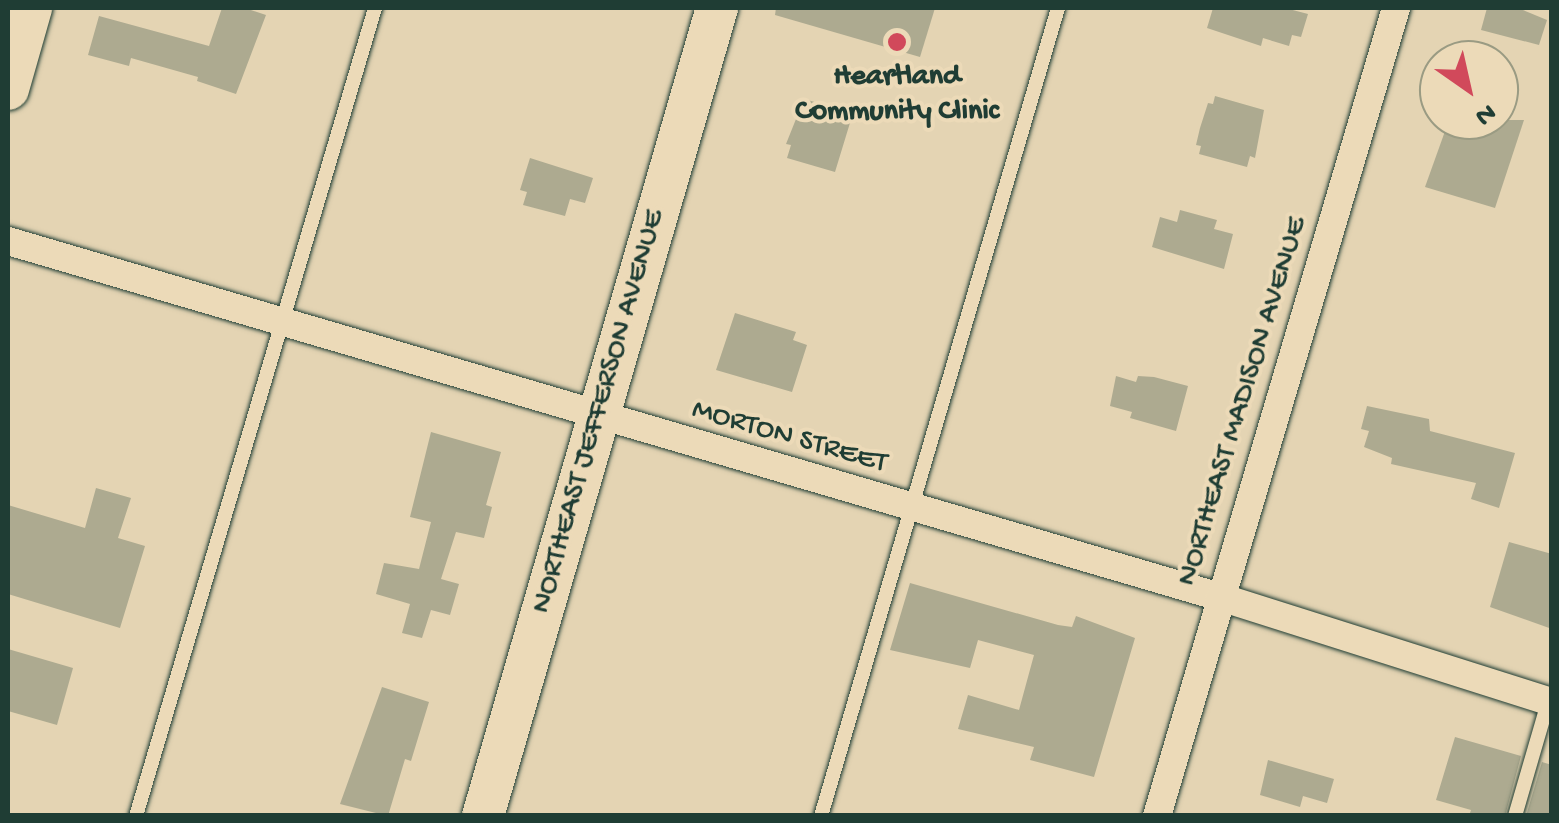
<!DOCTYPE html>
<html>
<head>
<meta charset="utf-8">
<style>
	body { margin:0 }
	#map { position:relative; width:1559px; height:823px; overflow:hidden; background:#e4d4b3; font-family:"Gochi Hand",sans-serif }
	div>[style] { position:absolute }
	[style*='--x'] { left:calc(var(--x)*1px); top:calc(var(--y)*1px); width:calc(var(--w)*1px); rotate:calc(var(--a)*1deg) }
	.building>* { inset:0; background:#adaa90 }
	.roads { filter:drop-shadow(0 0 2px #1f3d34) drop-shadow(0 0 2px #1f3d34) }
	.lane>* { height:14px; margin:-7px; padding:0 7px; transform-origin:7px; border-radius:7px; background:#ecdab8 }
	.street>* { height:28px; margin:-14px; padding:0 14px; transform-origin:14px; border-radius:14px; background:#ecdab8 }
	.primary>* { height:42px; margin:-21px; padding:0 21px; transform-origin:21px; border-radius:21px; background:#ecdab8 }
	.dots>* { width:28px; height:28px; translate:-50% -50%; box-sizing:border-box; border:5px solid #ecdab8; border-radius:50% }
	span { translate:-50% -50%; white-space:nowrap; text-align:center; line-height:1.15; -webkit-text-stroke:8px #ecdab8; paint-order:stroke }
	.poi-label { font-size:30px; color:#1f3d34; font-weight:700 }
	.street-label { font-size:30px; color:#1f3d34 }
	.frame { position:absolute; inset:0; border:10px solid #1f3d34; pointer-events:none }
	.north { position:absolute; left:1419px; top:40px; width:100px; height:100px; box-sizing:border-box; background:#ecdab8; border:2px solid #9a9b83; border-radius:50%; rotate:146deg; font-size:28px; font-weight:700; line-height:40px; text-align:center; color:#1f3d34 }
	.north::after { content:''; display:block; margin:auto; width:35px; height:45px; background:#d1495b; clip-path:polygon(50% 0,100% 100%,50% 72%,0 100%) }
</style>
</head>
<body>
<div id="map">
	<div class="building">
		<div style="clip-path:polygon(222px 8px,245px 8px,266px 15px,236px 94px,197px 81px,198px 77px,131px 58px,129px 66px,88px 55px,99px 16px,209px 46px)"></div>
		<div style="clip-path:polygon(776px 8px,935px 8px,920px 57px,775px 15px)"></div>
		<div style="clip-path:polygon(1213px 8px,1285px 8px,1308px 14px,1301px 37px,1292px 35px,1289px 46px,1263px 38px,1261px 46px,1207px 28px)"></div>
		<div style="clip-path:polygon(1487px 8px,1518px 8px,1547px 20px,1539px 45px,1481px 30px)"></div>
		<div style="clip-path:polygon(1215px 96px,1264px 110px,1255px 158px,1250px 156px,1247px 167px,1199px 154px,1201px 146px,1196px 145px,1200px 128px,1208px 103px,1213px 104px)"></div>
		<div style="clip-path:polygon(804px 99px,853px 113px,835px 172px,787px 158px,791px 145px,786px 144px)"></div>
		<div style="clip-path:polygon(1449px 120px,1524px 120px,1495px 208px,1425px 187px)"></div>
		<div style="clip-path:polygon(530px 158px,593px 178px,585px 203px,570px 199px,565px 216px,523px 205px,527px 192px,520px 190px)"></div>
		<div style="clip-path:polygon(1180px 210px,1217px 220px,1214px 229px,1233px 234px,1224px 269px,1152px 247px,1160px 217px,1177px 222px)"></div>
		<div style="clip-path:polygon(735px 313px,796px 332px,793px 340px,807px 345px,792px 392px,716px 370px)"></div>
		<div style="clip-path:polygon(1116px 376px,1136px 382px,1138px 376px,1154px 377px,1188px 386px,1176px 431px,1130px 418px,1132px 412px,1110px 406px)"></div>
		<div style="clip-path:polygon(1367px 406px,1429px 419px,1430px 431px,1515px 453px,1499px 508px,1471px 499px,1476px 483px,1391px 464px,1392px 458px,1364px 447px,1369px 431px,1361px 429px)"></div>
		<div style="clip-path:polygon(431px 432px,501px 452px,486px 505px,492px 507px,484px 538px,456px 532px,441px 579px,459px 584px,450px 615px,431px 610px,422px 638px,402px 633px,410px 604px,376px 594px,384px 563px,419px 569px,431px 522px,410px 517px)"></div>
		<div style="clip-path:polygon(96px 488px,131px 498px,118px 538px,145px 546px,120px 628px,8px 594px,8px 505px,85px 528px)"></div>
		<div style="clip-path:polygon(1509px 542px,1552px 554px,1552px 629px,1490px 607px)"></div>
		<div style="clip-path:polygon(910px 583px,1058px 625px,1072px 627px,1076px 616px,1135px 638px,1094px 777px,1030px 760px,1034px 747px,958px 729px,968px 695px,1019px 710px,1034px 655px,978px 640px,970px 668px,890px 650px)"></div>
		<div style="clip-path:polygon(8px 649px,73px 668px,57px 725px,8px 711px)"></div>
		<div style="clip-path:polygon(382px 687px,429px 702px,411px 761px,405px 759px,388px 816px,340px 804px)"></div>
		<div style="clip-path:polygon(1455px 737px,1521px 756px,1505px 816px,1469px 816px,1471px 810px,1436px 800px)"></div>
		<div style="clip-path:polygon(1268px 760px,1334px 779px,1327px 803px,1303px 796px,1300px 807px,1260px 795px)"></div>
		<div style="clip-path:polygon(1542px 762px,1552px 765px,1552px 816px,1526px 816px)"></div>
	</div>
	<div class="roads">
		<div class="lane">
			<div style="--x:136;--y:816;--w:843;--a:-73.52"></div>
			<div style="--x:821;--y:816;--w:842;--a:-73.65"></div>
			<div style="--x:1515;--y:816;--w:122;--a:-73.8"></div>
		</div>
		<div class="street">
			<div style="--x:8;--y:241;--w:1263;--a:16.37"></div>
			<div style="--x:1220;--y:597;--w:348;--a:17.6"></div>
			<div style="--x:1157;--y:816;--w:843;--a:-73.52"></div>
		</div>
		<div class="primary">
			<div style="--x:8;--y:89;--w:84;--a:-74.1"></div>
			<div style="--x:483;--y:816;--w:841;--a:-73.85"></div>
		</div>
	</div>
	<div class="dots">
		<div style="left:897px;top:42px;background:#d1495b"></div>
	</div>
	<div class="poi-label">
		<span style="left:897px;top:95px">Heartland<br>Community Clinic</span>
	</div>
	<div class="street-label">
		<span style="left:1244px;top:402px;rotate:-73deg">NORTHEAST MADISON AVENUE</span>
		<span style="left:600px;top:412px;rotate:-74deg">NORTHEAST JEFFERSON AVENUE</span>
		<span style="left:789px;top:438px;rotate:16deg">MORTON STREET</span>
	</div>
	<div class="frame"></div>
	<div class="north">N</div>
</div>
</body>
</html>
